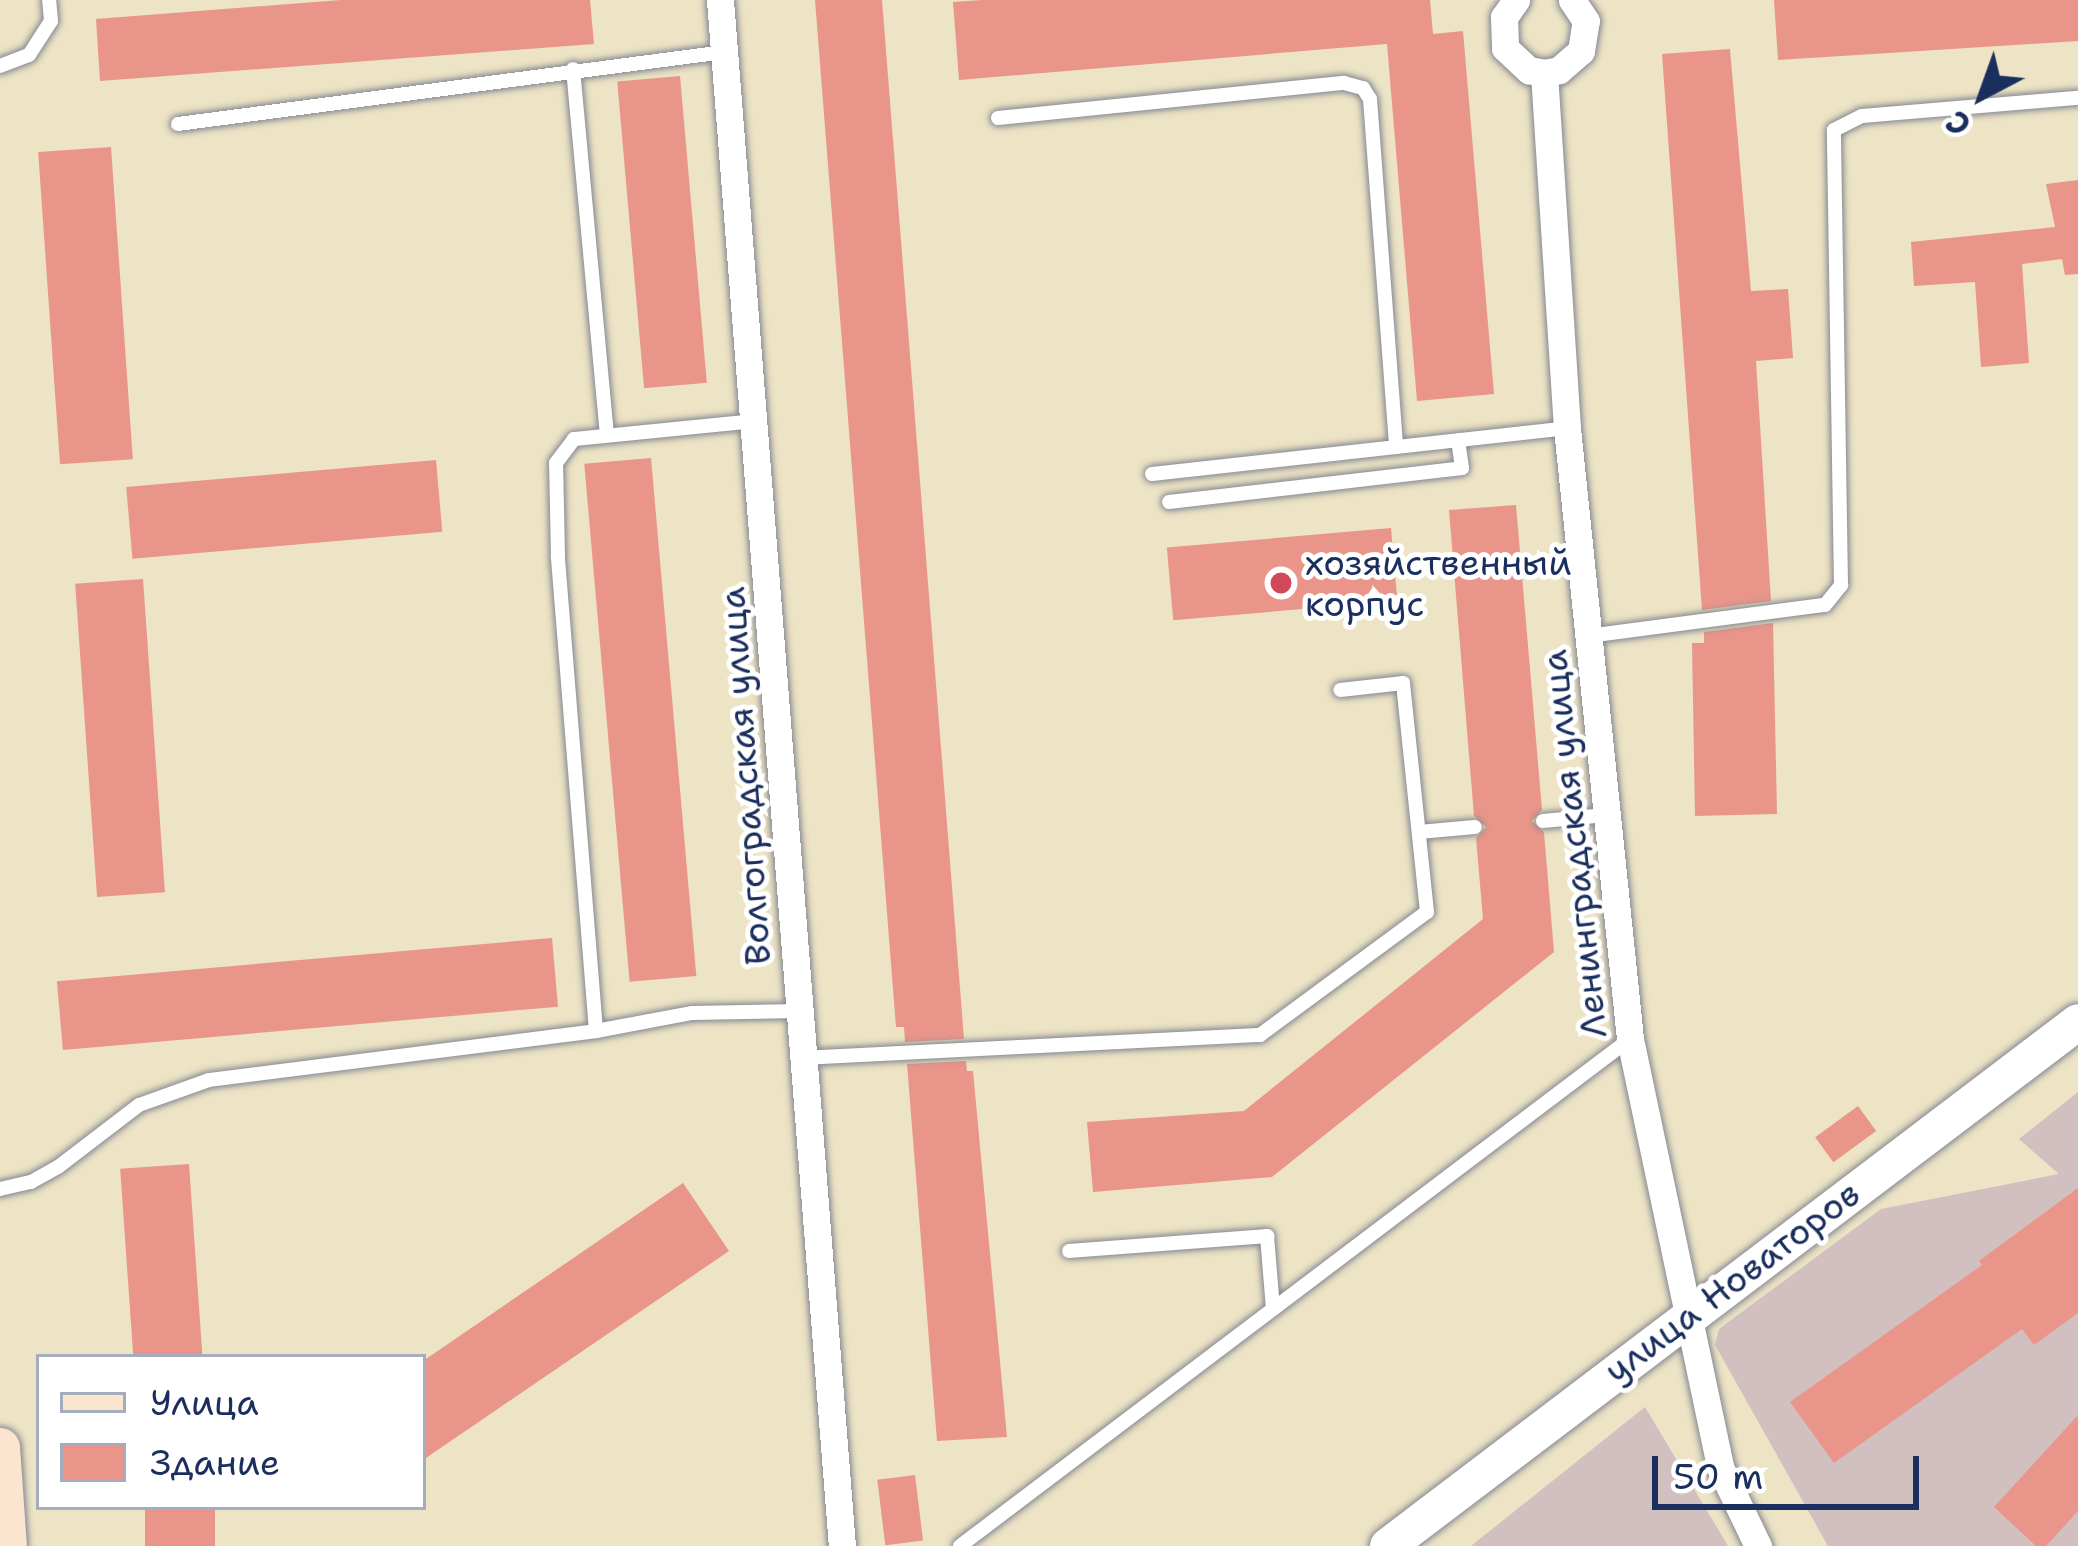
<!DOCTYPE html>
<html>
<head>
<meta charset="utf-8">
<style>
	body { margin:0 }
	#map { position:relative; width:2078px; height:1546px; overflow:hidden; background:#ede3c5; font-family:"Shantell Sans",sans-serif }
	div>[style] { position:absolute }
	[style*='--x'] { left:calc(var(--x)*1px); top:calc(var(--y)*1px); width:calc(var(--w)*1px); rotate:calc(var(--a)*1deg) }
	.industrial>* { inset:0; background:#d2bfc0 }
	.building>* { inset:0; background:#e9958a; transform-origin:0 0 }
	.roads { filter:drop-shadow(0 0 3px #848992) drop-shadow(0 0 3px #848992) }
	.service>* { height:14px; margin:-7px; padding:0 7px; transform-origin:7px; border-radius:7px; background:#fff }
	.minor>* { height:27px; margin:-13.5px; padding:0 13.5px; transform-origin:13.5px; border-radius:13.5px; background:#fff }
	.tertiary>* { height:36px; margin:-18px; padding:0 18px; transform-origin:18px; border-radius:18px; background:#fff }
	.secondary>* { height:39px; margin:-19.5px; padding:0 19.5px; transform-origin:19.5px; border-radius:19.5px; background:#fbe5cf }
	.dots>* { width:33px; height:33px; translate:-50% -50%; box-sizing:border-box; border:6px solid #fff; border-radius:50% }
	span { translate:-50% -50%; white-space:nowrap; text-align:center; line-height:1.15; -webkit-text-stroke:10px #fff; paint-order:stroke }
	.poi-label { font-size:36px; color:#1b2f5e }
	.left { translate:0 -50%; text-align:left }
	.street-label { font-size:36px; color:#1b2f5e }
	.legend { position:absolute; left:36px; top:1354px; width:390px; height:156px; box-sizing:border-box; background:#fff; border:3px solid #a4acbf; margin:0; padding:15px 21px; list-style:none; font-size:36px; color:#1b2f5e }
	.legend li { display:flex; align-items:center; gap:24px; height:60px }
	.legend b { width:60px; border:3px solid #a4acbf }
	.north { position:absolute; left:1922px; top:36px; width:120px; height:120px; -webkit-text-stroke:9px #fff; paint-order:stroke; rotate:221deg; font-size:33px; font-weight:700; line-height:48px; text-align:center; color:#1b2f5e }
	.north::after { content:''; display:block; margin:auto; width:42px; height:54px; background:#1b2f5e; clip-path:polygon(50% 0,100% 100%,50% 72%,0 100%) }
	.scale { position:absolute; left:1652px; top:1456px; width:267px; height:54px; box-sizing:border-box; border:6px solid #1b2f5e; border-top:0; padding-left:15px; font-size:36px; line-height:42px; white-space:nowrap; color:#1b2f5e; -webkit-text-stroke:9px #fff; paint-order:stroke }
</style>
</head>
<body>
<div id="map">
	<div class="industrial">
		<div style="clip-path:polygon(2078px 1092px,2078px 1546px,1828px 1546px,1715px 1345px,1719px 1329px,1881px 1209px,2059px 1174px,2019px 1139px)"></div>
		<div style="clip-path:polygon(1645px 1407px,1728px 1546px,1471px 1546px)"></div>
	</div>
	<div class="building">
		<div style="clip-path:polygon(341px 0,590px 0,594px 44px,100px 81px,96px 19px)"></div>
		<div style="clip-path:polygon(815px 0,882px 0,964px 1039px,905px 1042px,904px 1027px,896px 1027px)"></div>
		<div style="clip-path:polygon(982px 0,1430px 0,1433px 34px,1463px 31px,1494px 394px,1417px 401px,1387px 44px,959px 80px,953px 2px)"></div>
		<div style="clip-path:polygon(1774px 0,2078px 0,2078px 41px,1778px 60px)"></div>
		<div style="clip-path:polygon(1730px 49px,1751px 291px,1788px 289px,1793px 358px,1756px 361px,1771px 601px,1702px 610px,1662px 54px)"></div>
		<div style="left:680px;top:76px;width:308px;height:63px;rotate:85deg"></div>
		<div style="left:111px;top:147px;width:313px;height:73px;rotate:86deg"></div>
		<div style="clip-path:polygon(2078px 180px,2078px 274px,2065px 275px,2062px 259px,2022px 264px,2029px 363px,1981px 367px,1975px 282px,1914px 286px,1911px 242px,2055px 227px,2046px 184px)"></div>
		<div style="left:651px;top:458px;width:520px;height:67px;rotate:85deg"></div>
		<div style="left:436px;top:460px;width:72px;height:311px;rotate:85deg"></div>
		<div style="clip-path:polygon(1516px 505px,1542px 810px,1532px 821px,1544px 832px,1554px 952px,1272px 1177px,1093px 1192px,1087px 1122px,1244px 1111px,1483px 919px,1476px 838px,1486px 827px,1474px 816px,1449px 510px)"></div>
		<div style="left:1391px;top:528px;width:73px;height:225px;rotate:85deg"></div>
		<div style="left:143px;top:579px;width:314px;height:68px;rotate:86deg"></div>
		<div style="clip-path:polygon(1773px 623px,1777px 814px,1695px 816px,1692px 643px,1704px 643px,1704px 632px)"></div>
		<div style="left:552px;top:938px;width:69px;height:497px;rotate:85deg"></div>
		<div style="clip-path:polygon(966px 1061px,967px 1071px,973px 1071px,1007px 1437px,937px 1441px,907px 1064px)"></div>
		<div style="left:1858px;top:1106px;width:31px;height:53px;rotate:54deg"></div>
		<div style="left:189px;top:1164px;width:194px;height:69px;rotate:86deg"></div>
		<div style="clip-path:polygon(683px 1183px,729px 1251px,423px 1460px,423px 1361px)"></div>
		<div style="clip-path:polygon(2078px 1188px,2078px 1313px,2034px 1345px,2022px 1329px,1834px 1463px,1790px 1402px,1982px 1265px,1979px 1261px)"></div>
		<div style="clip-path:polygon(2078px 1415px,2078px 1511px,2046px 1546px,2036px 1546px,1994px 1507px)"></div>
		<div style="left:915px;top:1475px;width:66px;height:38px;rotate:83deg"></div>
		<div style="left:145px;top:1507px;width:70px;height:39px"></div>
	</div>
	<div class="roads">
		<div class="service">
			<div style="--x:0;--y:66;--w:31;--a:-21"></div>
			<div style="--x:29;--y:55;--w:40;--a:-57.1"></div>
			<div style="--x:51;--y:21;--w:21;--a:-95"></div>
			<div style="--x:573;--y:69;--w:367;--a:84.7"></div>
			<div style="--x:998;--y:118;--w:348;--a:-5.8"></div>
			<div style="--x:1344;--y:83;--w:20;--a:15"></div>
			<div style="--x:1363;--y:88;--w:13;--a:58"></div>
			<div style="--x:1370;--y:99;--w:349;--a:85.7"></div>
			<div style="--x:178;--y:124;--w:551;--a:-7.51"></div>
			<div style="--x:1152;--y:474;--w:418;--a:-6.3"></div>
			<div style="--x:1169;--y:502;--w:295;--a:-6.6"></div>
			<div style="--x:1462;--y:468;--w:28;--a:-98"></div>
			<div style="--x:1588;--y:636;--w:239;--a:-7.5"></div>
			<div style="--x:1825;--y:605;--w:26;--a:-51"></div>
			<div style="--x:1841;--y:585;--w:455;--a:-90.9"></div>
			<div style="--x:1834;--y:130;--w:31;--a:-27"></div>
			<div style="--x:1862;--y:116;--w:217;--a:-4.8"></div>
			<div style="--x:1543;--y:821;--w:63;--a:-5.4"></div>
			<div style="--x:1419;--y:832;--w:56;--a:-5.1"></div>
			<div style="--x:596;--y:1031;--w:477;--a:-94.6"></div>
			<div style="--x:558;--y:556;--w:93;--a:-91.2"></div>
			<div style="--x:556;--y:463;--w:30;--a:-53"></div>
			<div style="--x:574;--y:439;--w:180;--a:-5.7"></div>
			<div style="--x:803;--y:1058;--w:458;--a:-2.9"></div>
			<div style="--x:1260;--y:1035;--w:207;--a:-36.4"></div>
			<div style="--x:1427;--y:912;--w:230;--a:-96"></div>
			<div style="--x:1403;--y:683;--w:63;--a:173.7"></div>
			<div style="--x:0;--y:1189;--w:32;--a:-13"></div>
			<div style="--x:31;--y:1182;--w:31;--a:-29"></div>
			<div style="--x:58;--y:1167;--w:102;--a:-37.4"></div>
			<div style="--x:139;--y:1105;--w:74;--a:-19.7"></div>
			<div style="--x:209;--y:1080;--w:390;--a:-7.2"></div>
			<div style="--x:596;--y:1031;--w:98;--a:-10.6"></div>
			<div style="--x:692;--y:1013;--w:107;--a:-1.1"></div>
			<div style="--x:1069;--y:1251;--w:199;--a:-4.3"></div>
			<div style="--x:1267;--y:1236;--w:73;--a:85.3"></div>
			<div style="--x:960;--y:1546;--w:840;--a:-37.12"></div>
		</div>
		<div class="minor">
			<div style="--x:720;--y:0;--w:1551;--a:85.49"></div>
			<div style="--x:1516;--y:0;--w:21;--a:125"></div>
			<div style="--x:1504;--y:17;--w:31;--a:88"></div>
			<div style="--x:1505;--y:48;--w:33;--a:43"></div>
			<div style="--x:1529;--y:70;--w:15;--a:11"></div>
			<div style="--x:1544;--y:73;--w:15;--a:-11"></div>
			<div style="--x:1559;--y:70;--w:29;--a:-41"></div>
			<div style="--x:1581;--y:51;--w:30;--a:-81"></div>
			<div style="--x:1586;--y:21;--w:25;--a:-124"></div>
			<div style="--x:1544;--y:73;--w:356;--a:86.3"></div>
			<div style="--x:1567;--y:428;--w:614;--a:84.11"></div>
			<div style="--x:1630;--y:1039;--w:437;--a:78.1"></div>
			<div style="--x:1720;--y:1467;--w:88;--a:64.3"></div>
		</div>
		<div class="tertiary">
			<div style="--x:1388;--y:1546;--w:866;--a:-37.21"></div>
		</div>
		<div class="secondary">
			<div style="--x:0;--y:1447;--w:99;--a:86"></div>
		</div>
	</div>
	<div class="dots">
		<div style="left:1281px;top:583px;background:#d1495b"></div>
	</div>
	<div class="poi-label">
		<span class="left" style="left:1305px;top:583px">хозяйственный<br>корпус</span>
	</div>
	<div class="street-label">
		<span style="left:745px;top:776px;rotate:-94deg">Волгоградская улица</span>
		<span style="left:1574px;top:844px;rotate:-96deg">Ленинградская улица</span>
		<span style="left:1732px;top:1282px;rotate:-37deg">улица Новаторов</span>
	</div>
	<ul class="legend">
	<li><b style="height:15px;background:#fbe5cf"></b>Улица</li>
	<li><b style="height:33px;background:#e9958a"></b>Здание</li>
	</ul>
	<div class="north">С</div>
	<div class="scale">50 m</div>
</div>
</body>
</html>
